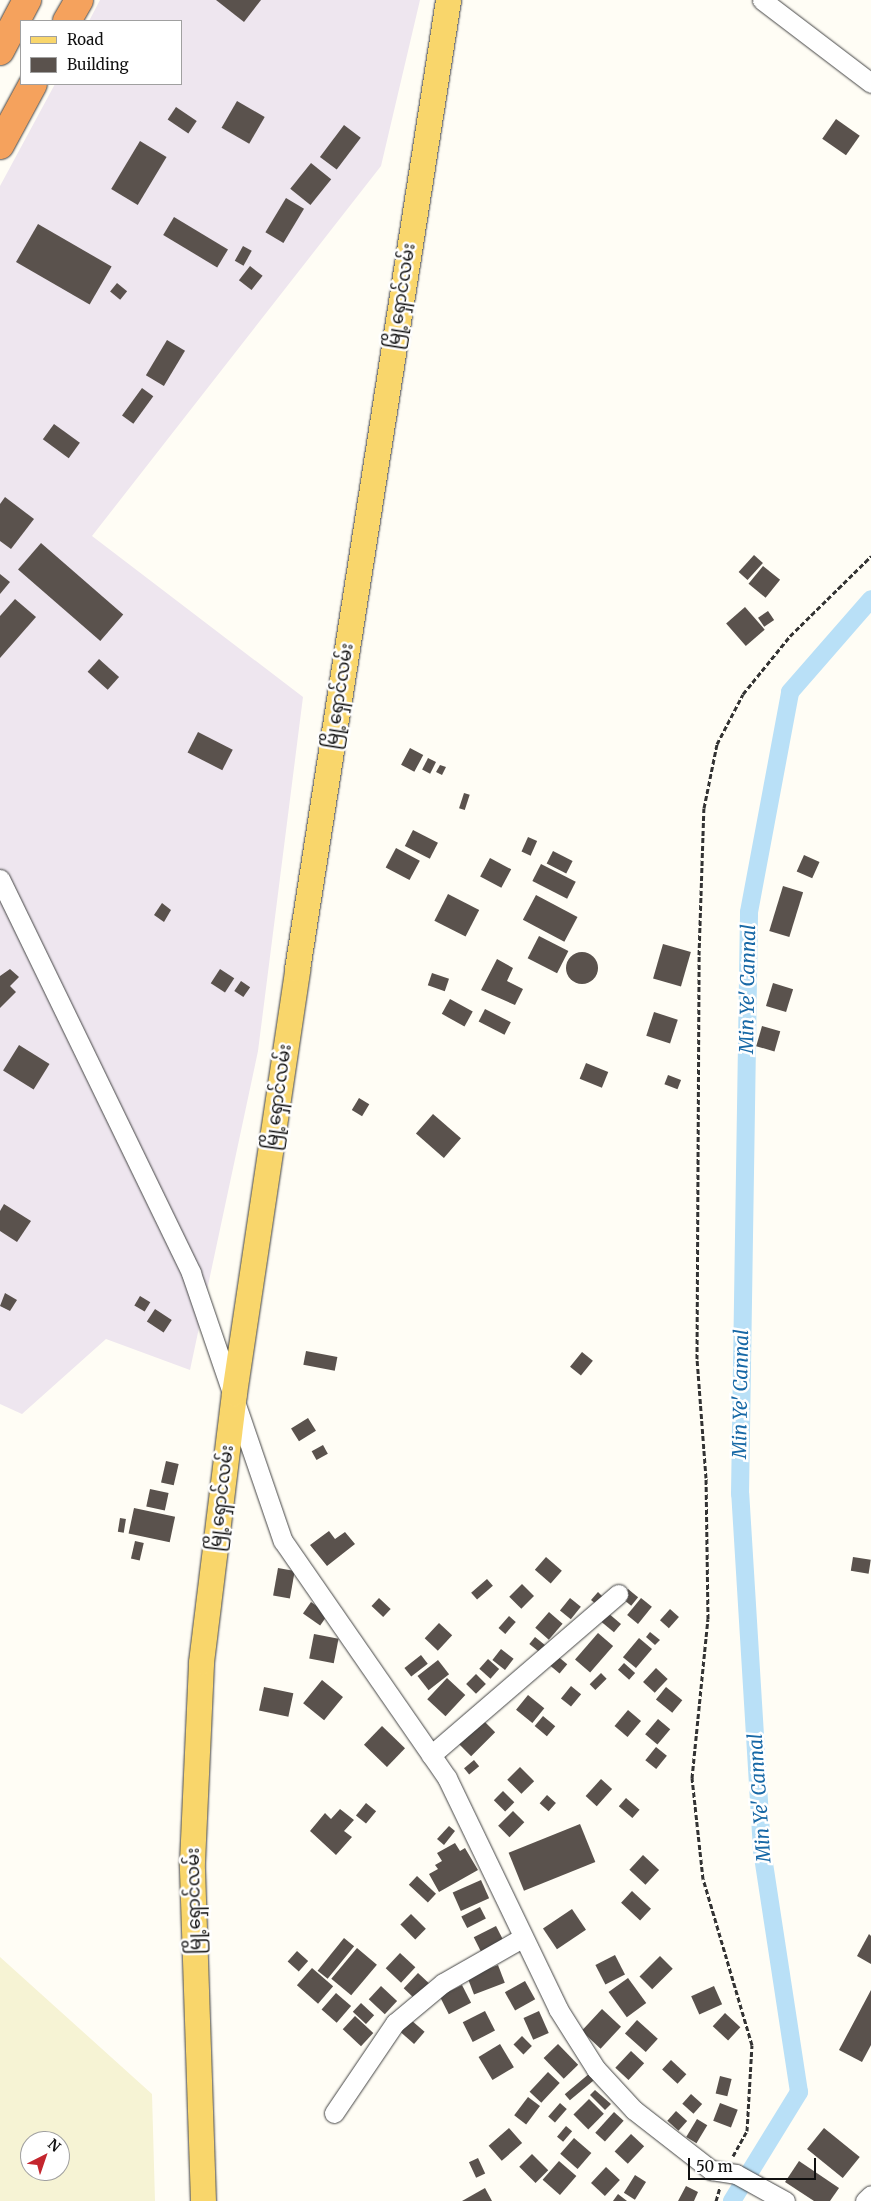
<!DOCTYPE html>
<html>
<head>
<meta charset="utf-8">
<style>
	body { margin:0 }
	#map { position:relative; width:871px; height:2201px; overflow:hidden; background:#fffdf5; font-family:Merriweather,"Noto Sans Myanmar",serif }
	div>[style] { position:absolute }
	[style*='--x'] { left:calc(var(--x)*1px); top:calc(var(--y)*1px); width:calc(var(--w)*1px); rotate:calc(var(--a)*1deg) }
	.industrial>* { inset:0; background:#eee6ef }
	.farmland>* { inset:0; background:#f6f3d4 }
	.canal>* { height:18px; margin:-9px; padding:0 9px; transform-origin:9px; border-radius:9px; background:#b9e0f7 }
	.building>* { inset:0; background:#5a524d; transform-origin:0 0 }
	.round { border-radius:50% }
	.path>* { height:3px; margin-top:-1.5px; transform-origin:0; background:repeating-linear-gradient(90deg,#333 0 5px,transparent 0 7.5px) }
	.roads { filter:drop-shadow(0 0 1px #444) drop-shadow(0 0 1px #444) }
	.minor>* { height:19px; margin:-9.5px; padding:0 9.5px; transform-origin:9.5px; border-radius:9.5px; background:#fff }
	.major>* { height:25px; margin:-12.5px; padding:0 12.5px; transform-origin:12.5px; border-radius:12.5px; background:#f9d66b }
	.highway>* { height:28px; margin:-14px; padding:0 14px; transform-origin:14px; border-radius:14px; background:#f5a25d }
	span { translate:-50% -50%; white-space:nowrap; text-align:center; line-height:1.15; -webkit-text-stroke:5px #fff; paint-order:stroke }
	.street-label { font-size:18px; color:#111 }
	.water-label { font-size:19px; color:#1768a6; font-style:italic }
	.legend { position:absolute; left:20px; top:20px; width:162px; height:65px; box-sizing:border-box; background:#fff; border:1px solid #a0a0a0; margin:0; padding:6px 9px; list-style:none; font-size:15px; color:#111 }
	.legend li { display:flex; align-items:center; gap:10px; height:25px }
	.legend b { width:25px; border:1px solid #a0a0a0 }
	.north { position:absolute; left:20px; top:2131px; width:50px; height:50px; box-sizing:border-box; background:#fff; border:1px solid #a0a0a0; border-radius:50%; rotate:41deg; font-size:14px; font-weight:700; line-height:20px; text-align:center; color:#111 }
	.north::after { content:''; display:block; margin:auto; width:18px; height:22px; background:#c4262e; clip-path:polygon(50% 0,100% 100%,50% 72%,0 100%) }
	.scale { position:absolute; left:688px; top:2158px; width:128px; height:22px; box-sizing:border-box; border:2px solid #111; border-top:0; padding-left:6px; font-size:15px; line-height:18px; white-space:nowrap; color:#111; -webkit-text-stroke:4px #fff; paint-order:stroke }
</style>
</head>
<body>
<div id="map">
	<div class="industrial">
		<div style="clip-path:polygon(100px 0,420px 0,381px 166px,92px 536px,303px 697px,258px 1051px,190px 1370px,106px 1339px,22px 1414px,0 1404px,0 186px,55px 84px,181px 84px,181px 21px,89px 21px)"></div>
	</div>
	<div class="farmland">
		<div style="clip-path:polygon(evenodd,0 1957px,152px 2094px,155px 2201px,0 2201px,0 1957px,30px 2141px,60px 2141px,60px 2171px,30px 2171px,30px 2141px)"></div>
	</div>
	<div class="canal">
		<div style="--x:732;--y:2201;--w:128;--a:-58.4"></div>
		<div style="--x:799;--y:2092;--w:245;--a:-98.7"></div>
		<div style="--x:762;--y:1850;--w:357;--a:-93.5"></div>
		<div style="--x:740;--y:1494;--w:582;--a:-89.11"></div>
		<div style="--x:749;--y:912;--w:224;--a:-79.4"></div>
		<div style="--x:790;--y:692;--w:123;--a:-48.9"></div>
	</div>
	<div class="building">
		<div style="clip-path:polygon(216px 0,261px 0,244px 22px)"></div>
		<div style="left:237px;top:101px;width:32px;height:31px;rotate:30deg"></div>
		<div style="left:176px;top:107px;width:25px;height:15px;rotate:34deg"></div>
		<div style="left:836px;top:119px;width:29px;height:24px;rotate:35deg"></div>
		<div style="left:344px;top:125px;width:21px;height:40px;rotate:37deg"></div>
		<div style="left:140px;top:141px;width:31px;height:56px;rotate:31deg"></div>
		<div style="left:311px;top:163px;width:26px;height:33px;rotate:39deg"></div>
		<div style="left:286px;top:198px;width:21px;height:40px;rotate:31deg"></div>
		<div style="left:174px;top:217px;width:63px;height:21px;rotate:31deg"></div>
		<div style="left:38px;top:224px;width:85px;height:44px;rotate:30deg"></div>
		<div style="left:243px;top:246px;width:10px;height:17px;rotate:29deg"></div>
		<div style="left:250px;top:266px;width:16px;height:18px;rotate:38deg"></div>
		<div style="left:117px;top:283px;width:13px;height:11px;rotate:39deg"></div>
		<div style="left:167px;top:340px;width:21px;height:41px;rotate:31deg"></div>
		<div style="left:142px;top:388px;width:14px;height:34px;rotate:36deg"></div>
		<div style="left:54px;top:424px;width:32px;height:19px;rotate:36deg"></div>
		<div style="clip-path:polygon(5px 497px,34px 519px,11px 549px,0 541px,0 504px)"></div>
		<div style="left:41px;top:543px;width:109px;height:35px;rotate:41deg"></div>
		<div style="left:754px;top:555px;width:12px;height:23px;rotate:42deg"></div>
		<div style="left:763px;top:566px;width:22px;height:23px;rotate:39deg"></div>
		<div style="clip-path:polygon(0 574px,10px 582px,0 594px)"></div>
		<div style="clip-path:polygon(15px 599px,36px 617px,0 658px,0 616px)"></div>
		<div style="left:745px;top:607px;width:30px;height:25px;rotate:49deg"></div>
		<div style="left:768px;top:611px;width:11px;height:12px;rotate:56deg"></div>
		<div style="left:99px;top:659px;width:27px;height:17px;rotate:42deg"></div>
		<div style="left:198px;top:732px;width:39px;height:23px;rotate:27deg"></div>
		<div style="left:410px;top:748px;width:15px;height:19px;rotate:28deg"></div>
		<div style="left:428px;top:758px;width:9px;height:13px;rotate:27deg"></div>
		<div style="clip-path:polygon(440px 765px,446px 767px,442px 775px,436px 772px)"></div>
		<div style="left:464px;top:793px;width:6px;height:16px;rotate:18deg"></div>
		<div style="left:413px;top:830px;width:28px;height:18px;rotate:27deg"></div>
		<div style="left:528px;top:837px;width:10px;height:16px;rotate:24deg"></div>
		<div style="left:396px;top:848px;width:27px;height:22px;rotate:28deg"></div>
		<div style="left:553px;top:851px;width:22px;height:14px;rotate:27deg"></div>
		<div style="left:804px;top:855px;width:17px;height:18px;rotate:24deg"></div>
		<div style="left:490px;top:858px;width:24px;height:21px;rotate:28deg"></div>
		<div style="left:541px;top:864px;width:39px;height:19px;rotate:27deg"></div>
		<div style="left:783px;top:886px;width:21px;height:47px;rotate:17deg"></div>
		<div style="left:448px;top:894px;width:35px;height:30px;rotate:27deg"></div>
		<div style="left:536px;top:895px;width:47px;height:28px;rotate:28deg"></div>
		<div style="clip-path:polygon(162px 903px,171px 910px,164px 922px,154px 915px)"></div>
		<div style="left:539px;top:936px;width:33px;height:25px;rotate:27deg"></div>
		<div style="left:663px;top:944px;width:29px;height:36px;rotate:16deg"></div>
		<div class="round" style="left:566px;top:952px;width:32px;height:32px"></div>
		<div style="clip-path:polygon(497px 959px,513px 968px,507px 981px,523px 989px,515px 1005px,481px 990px)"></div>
		<div style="clip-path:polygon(10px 969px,19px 977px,10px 986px,16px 992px,0 1008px,0 976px)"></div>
		<div style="left:220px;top:969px;width:17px;height:17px;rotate:33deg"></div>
		<div style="left:432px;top:973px;width:18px;height:13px;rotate:19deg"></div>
		<div style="left:241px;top:981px;width:11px;height:12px;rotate:34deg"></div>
		<div style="left:773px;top:983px;width:21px;height:24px;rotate:17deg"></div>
		<div style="left:450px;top:999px;width:26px;height:17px;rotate:29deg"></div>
		<div style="left:485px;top:1009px;width:29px;height:14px;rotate:27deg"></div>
		<div style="left:654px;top:1012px;width:25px;height:25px;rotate:18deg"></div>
		<div style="left:762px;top:1026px;width:19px;height:21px;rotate:16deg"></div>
		<div style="left:19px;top:1045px;width:36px;height:30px;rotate:32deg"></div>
		<div style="left:586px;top:1063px;width:24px;height:17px;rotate:22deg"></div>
		<div style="left:668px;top:1075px;width:14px;height:10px;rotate:21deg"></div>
		<div style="left:359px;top:1098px;width:12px;height:14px;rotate:31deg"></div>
		<div style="left:433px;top:1114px;width:37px;height:26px;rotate:41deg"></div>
		<div style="clip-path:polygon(4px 1204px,31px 1221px,17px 1242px,0 1231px,0 1211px)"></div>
		<div style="clip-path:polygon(5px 1293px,17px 1300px,10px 1311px,0 1306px)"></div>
		<div style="left:140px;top:1296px;width:12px;height:11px;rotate:31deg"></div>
		<div style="left:155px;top:1309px;width:20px;height:15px;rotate:33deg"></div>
		<div style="left:306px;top:1351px;width:32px;height:14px;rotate:11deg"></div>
		<div style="left:582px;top:1352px;width:14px;height:19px;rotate:39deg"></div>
		<div style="left:308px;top:1418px;width:15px;height:20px;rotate:58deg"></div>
		<div style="left:323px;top:1445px;width:10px;height:13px;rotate:61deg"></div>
		<div style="left:166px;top:1461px;width:13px;height:22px;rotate:13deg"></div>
		<div style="left:150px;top:1489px;width:19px;height:18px;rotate:12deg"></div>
		<div style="left:134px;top:1508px;width:42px;height:26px;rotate:12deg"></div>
		<div style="left:120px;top:1518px;width:6px;height:14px;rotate:9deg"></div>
		<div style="clip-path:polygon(329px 1531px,335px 1539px,345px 1532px,355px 1544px,327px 1566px,310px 1545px)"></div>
		<div style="left:135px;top:1541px;width:9px;height:18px;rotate:13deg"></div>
		<div style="left:546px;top:1557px;width:21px;height:17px;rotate:41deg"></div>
		<div style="left:853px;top:1557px;width:18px;height:14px;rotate:9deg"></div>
		<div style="left:278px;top:1568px;width:17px;height:28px;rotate:10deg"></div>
		<div style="left:487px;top:1579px;width:9px;height:21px;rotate:49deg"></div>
		<div style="left:522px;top:1584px;width:17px;height:18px;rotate:45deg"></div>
		<div style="left:628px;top:1589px;width:13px;height:11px;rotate:39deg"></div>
		<div style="clip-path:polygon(598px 1592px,603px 1597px,597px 1605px,591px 1600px)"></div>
		<div style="left:379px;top:1598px;width:16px;height:11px;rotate:43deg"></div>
		<div style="left:570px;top:1598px;width:14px;height:16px;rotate:39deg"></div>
		<div style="left:641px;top:1598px;width:14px;height:22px;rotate:39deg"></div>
		<div style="left:311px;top:1602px;width:21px;height:14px;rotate:35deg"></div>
		<div style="left:670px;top:1609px;width:12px;height:15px;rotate:42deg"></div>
		<div style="left:549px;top:1612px;width:18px;height:21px;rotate:41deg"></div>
		<div style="left:608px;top:1613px;width:17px;height:11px;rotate:40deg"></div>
		<div style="left:509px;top:1616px;width:9px;height:16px;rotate:41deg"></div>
		<div style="left:439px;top:1623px;width:18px;height:21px;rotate:43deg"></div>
		<div style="clip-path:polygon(650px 1632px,660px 1640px,655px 1645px,646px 1637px)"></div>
		<div style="left:598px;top:1633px;width:20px;height:35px;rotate:41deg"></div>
		<div style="left:314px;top:1634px;width:25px;height:25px;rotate:11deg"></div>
		<div style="left:535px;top:1637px;width:14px;height:9px;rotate:39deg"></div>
		<div style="left:639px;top:1638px;width:17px;height:25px;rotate:40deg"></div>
		<div style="left:501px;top:1649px;width:16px;height:14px;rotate:38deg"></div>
		<div style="left:555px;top:1654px;width:16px;height:12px;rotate:40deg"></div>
		<div style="left:421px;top:1655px;width:11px;height:21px;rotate:52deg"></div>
		<div style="left:488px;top:1659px;width:15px;height:13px;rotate:42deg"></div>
		<div style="left:438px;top:1660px;width:18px;height:26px;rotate:52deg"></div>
		<div style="left:624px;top:1663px;width:15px;height:9px;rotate:42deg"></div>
		<div style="left:656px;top:1668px;width:16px;height:19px;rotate:43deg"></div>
		<div style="left:601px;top:1673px;width:8px;height:16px;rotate:45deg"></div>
		<div style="left:476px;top:1674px;width:14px;height:14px;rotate:45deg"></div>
		<div style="left:447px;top:1678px;width:25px;height:29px;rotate:43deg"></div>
		<div style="left:322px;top:1680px;width:27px;height:30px;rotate:39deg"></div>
		<div style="left:571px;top:1686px;width:13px;height:16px;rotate:39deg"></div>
		<div style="left:264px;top:1687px;width:30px;height:24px;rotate:12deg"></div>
		<div style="left:666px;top:1687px;width:21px;height:16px;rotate:39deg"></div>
		<div style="left:528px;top:1695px;width:21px;height:19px;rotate:39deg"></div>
		<div style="left:628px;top:1710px;width:17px;height:21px;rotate:40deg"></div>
		<div style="left:543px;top:1716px;width:16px;height:13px;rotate:40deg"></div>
		<div style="left:481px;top:1718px;width:20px;height:34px;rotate:45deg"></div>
		<div style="left:658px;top:1719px;width:16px;height:20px;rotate:40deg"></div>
		<div style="left:382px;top:1726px;width:32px;height:26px;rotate:44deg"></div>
		<div style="left:656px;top:1747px;width:14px;height:17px;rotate:39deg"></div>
		<div style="left:474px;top:1760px;width:8px;height:13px;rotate:50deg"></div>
		<div style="left:520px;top:1767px;width:20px;height:18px;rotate:45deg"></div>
		<div style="left:601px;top:1779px;width:15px;height:23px;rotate:42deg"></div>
		<div style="left:503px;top:1791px;width:16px;height:13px;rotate:45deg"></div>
		<div style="left:547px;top:1795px;width:12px;height:11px;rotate:42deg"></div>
		<div style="left:626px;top:1798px;width:18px;height:11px;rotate:41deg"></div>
		<div style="left:366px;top:1803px;width:13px;height:16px;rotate:39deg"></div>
		<div style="clip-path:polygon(340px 1809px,354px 1820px,344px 1831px,352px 1837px,336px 1855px,310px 1831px,325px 1813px,331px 1819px)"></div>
		<div style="left:513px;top:1811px;width:16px;height:21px;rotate:45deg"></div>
		<div style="left:580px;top:1824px;width:41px;height:77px;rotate:68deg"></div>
		<div style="clip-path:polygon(449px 1826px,455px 1831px,444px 1845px,437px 1839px)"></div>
		<div style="clip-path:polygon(455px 1843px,460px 1851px,465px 1848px,478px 1870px,439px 1892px,429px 1874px,438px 1869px,435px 1865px,442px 1861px,437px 1853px)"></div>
		<div style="left:643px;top:1855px;width:22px;height:20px;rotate:43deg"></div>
		<div style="left:417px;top:1876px;width:26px;height:12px;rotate:43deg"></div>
		<div style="left:481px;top:1880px;width:20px;height:31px;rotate:66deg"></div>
		<div style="left:632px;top:1891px;width:26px;height:16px;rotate:43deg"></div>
		<div style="left:480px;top:1907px;width:13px;height:21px;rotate:63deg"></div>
		<div style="left:572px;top:1909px;width:25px;height:35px;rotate:56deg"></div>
		<div style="left:411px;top:1914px;width:21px;height:15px;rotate:45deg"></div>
		<div style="left:496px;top:1926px;width:20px;height:25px;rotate:63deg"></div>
		<div style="clip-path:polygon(869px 1934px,871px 1936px,871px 1964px,857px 1956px)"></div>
		<div style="left:344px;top:1938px;width:13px;height:42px;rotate:39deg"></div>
		<div style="left:357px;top:1948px;width:26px;height:40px;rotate:40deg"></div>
		<div style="left:297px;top:1951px;width:15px;height:14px;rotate:42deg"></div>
		<div style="left:400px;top:1953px;width:21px;height:21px;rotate:43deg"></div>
		<div style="left:615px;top:1955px;width:22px;height:22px;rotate:63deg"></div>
		<div style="left:660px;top:1956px;width:18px;height:29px;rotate:45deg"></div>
		<div style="left:498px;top:1965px;width:19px;height:33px;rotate:69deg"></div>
		<div style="left:312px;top:1968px;width:28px;height:23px;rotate:41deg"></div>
		<div style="left:418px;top:1973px;width:18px;height:21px;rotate:43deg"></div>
		<div style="left:628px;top:1978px;width:31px;height:24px;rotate:54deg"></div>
		<div style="left:525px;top:1981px;width:21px;height:23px;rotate:61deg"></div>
		<div style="left:462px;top:1985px;width:20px;height:25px;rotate:63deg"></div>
		<div style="left:381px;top:1986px;width:22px;height:18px;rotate:43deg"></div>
		<div style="left:714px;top:1986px;width:20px;height:25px;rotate:66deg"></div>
		<div style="clip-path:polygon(871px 1990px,871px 2045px,862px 2062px,839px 2050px)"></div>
		<div style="left:336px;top:1993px;width:20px;height:22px;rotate:41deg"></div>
		<div style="left:361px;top:2003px;width:18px;height:12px;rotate:43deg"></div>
		<div style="left:602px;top:2009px;width:26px;height:30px;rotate:43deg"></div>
		<div style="left:485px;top:2011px;width:22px;height:25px;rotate:63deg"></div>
		<div style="left:539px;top:2011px;width:24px;height:17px;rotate:66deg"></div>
		<div style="left:725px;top:2013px;width:21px;height:18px;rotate:43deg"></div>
		<div style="left:355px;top:2016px;width:25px;height:18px;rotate:43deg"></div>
		<div style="left:411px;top:2020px;width:18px;height:16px;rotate:41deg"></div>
		<div style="left:637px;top:2020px;width:28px;height:18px;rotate:42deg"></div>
		<div style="left:522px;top:2036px;width:14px;height:12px;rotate:45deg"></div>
		<div style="left:500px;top:2044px;width:27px;height:25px;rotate:59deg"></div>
		<div style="left:558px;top:2044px;width:29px;height:20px;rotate:46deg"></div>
		<div style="left:631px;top:2051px;width:18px;height:23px;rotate:43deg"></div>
		<div style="left:671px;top:2060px;width:21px;height:13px;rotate:43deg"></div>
		<div style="left:548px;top:2072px;width:16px;height:27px;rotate:43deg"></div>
		<div style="left:590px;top:2073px;width:8px;height:33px;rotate:50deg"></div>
		<div style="left:720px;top:2076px;width:12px;height:18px;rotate:14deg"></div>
		<div style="clip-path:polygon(595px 2090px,611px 2104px,605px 2110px,590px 2095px)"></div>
		<div style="left:691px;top:2094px;width:15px;height:13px;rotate:42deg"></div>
		<div style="left:528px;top:2097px;width:15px;height:23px;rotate:37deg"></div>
		<div style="left:589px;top:2099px;width:21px;height:22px;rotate:45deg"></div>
		<div style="left:560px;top:2103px;width:9px;height:18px;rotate:41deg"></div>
		<div style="left:720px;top:2103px;width:19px;height:19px;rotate:21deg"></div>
		<div style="left:676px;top:2111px;width:15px;height:13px;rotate:42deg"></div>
		<div style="left:614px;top:2112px;width:13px;height:28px;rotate:42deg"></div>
		<div style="left:697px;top:2119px;width:12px;height:21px;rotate:31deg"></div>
		<div style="left:566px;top:2126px;width:8px;height:14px;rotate:40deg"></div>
		<div style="left:509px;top:2128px;width:20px;height:27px;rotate:49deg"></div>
		<div style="left:824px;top:2128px;width:46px;height:27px;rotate:39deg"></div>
		<div style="left:631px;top:2134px;width:18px;height:24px;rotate:43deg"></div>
		<div style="left:574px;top:2138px;width:23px;height:21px;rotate:41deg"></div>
		<div style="left:532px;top:2154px;width:23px;height:18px;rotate:45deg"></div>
		<div style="left:478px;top:2158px;width:17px;height:10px;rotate:65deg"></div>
		<div style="left:559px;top:2161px;width:23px;height:25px;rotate:41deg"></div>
		<div style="clip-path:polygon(799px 2161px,839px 2188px,830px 2201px,814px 2201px,785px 2182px)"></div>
		<div style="left:606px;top:2167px;width:19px;height:22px;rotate:43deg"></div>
		<div style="left:635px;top:2175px;width:13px;height:21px;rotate:32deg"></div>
		<div style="clip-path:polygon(686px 2186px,698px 2192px,694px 2201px,678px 2201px)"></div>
		<div style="clip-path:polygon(485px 2188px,492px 2201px,462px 2201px)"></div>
		<div style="clip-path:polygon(618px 2194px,627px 2201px,613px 2201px)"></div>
	</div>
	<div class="path">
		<div style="--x:733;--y:2156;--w:29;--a:-61"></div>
		<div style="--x:747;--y:2131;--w:86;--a:-86.7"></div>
		<div style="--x:752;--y:2045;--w:173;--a:-106.4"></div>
		<div style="--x:703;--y:1879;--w:102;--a:-96.2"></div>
		<div style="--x:692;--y:1778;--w:160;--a:-84.3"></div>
		<div style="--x:708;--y:1619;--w:141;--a:-90.8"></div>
		<div style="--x:706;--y:1478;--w:119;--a:-94.3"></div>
		<div style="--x:697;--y:1359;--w:404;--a:-89.7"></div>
		<div style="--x:699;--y:955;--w:147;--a:-88.1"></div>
		<div style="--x:704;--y:808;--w:65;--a:-78.5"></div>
		<div style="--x:717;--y:744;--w:56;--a:-62.5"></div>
		<div style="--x:743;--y:694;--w:75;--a:-51"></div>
		<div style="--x:790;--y:636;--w:114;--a:-44.6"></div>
		<div style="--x:716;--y:2201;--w:15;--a:-74"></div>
	</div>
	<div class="roads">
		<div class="minor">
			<div style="--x:762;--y:0;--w:137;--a:37.3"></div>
			<div style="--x:0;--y:879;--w:438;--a:64.1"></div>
			<div style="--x:191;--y:1273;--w:283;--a:71.1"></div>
			<div style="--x:283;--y:1541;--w:288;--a:55.3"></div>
			<div style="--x:447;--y:1778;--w:256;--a:64.3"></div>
			<div style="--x:558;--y:2009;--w:71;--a:57.7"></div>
			<div style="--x:596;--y:2069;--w:56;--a:47.2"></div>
			<div style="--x:634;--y:2110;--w:98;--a:37.9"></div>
			<div style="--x:711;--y:2170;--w:25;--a:9"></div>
			<div style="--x:736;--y:2174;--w:56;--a:28.9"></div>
			<div style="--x:431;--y:1755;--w:247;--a:-40.7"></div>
			<div style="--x:334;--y:2113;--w:109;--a:-55.9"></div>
			<div style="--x:395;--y:2023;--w:62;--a:-39.8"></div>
			<div style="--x:443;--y:1983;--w:91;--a:-29.7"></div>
			<div style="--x:865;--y:2201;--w:8;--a:-45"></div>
		</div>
		<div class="major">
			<div style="--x:203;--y:2201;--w:339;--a:-91.9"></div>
			<div style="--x:192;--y:1862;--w:200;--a:-87.4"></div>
			<div style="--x:201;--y:1662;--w:271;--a:-83"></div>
			<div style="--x:234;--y:1393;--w:429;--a:-81.5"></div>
			<div style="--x:297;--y:969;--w:981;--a:-81.14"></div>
		</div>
		<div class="highway">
			<div style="--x:67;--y:21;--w:24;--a:-60"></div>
			<div style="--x:0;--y:51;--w:58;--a:-62.1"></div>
			<div style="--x:0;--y:145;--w:69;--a:-61.6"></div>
		</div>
	</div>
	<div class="street-label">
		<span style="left:401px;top:296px;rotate:-81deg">မြို့ရှောင်လမ်း</span>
		<span style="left:339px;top:696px;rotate:-81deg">မြို့ရှောင်လမ်း</span>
		<span style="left:278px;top:1097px;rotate:-82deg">မြို့ရှောင်လမ်း</span>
		<span style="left:221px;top:1498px;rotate:-83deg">မြို့ရှောင်လမ်း</span>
		<span style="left:194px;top:1901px;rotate:-91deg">မြို့ရှောင်လမ်း</span>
	</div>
	<div class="water-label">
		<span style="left:748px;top:989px;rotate:-89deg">Min Ye' Cannal</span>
		<span style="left:741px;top:1394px;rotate:-89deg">Min Ye' Cannal</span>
		<span style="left:760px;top:1798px;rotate:-94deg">Min Ye' Cannal</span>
	</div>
	<ul class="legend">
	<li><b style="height:6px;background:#f9d66b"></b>Road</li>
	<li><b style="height:14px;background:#5a524d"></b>Building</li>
	</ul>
	<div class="north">N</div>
	<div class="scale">50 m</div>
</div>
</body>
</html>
